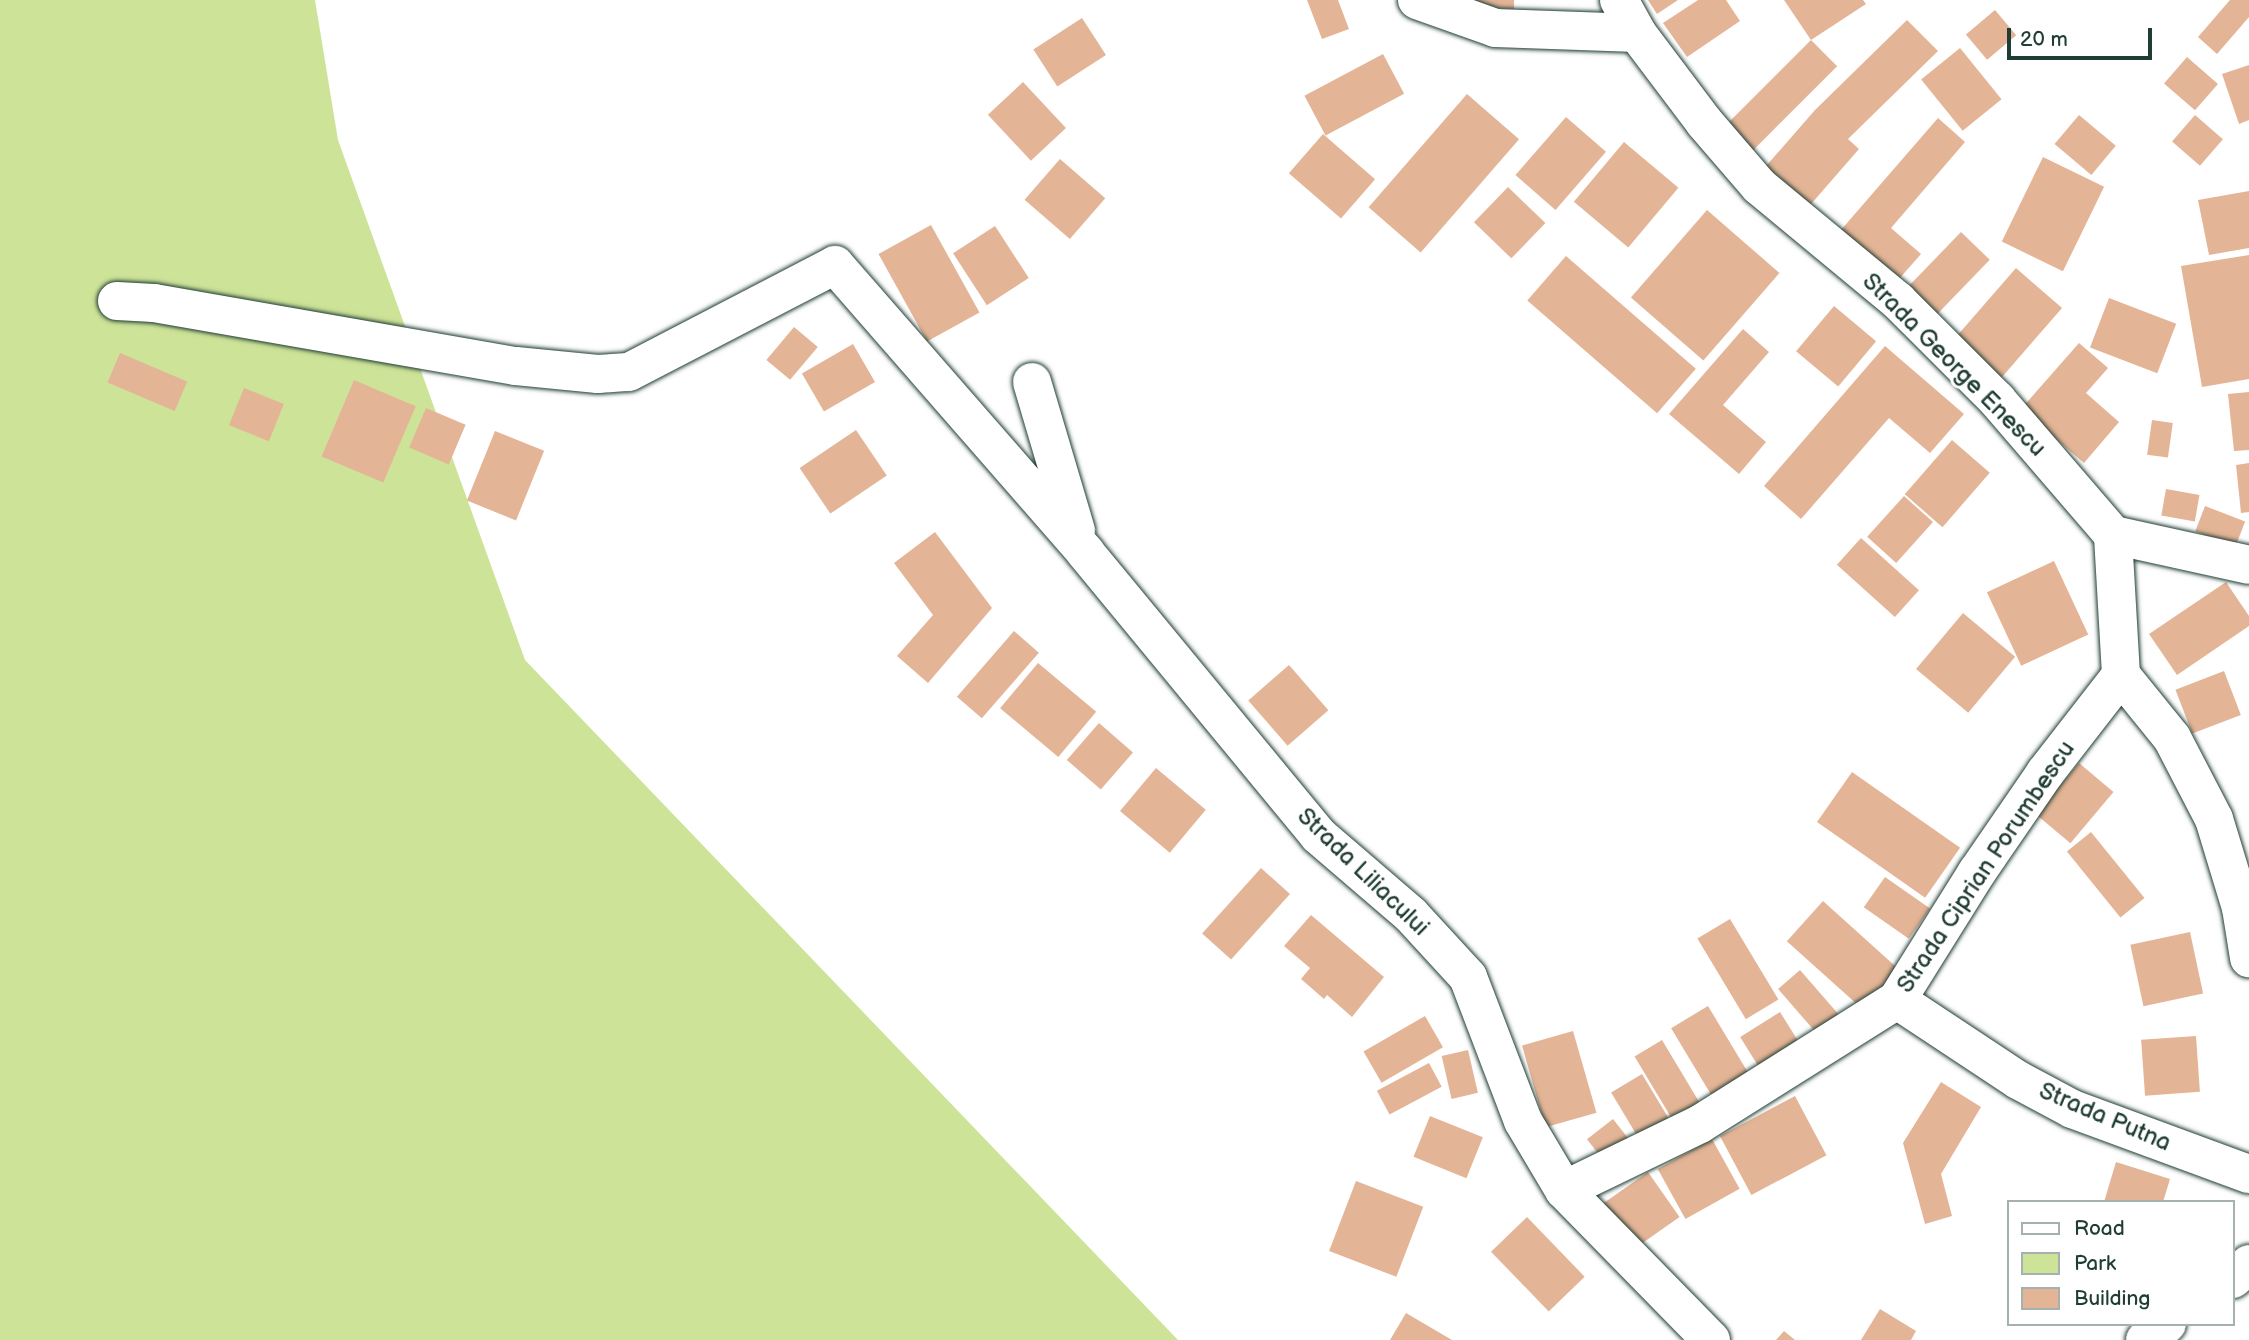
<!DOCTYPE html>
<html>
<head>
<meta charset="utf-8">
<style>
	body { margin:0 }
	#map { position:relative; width:2249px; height:1340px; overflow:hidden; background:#fff; font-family:"Balsamiq Sans",sans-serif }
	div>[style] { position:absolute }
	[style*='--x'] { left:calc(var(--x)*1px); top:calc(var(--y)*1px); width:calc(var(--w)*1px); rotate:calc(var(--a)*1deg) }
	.green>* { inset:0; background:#cde398 }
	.building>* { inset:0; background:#e4b496; transform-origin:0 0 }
	.roads { filter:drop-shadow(0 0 2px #1f3d34) drop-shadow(0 0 2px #1f3d34) }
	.street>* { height:38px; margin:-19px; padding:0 19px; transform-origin:19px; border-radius:19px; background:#fff }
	span { translate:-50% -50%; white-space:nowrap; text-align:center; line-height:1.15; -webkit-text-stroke:6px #fff; paint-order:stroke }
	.street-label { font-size:24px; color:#1f3d34 }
	.legend { position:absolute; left:2007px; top:1200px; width:228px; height:126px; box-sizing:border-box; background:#fff; border:2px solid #a5b1ae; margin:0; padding:9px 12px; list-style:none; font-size:21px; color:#1f3d34 }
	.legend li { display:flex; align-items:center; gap:14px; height:35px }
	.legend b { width:35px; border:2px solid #a5b1ae }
	.scale { position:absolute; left:2007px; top:28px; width:145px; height:32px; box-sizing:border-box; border:4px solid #1f3d34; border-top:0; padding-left:9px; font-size:21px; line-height:24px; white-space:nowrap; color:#1f3d34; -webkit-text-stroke:5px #fff; paint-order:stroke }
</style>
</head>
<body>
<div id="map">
	<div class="green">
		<div style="clip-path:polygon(0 0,315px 0,338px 140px,525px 660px,1178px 1340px,0 1340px)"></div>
	</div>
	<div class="building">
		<div style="clip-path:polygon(1307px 0,1338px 0,1349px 29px,1322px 39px)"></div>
		<div style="clip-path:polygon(1463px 0,1514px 0,1514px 9px,1463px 7px)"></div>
		<div style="clip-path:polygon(1648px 0,1678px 0,1657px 14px)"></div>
		<div style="clip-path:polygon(1698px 0,1726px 0,1740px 21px,1687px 57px,1663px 23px)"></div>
		<div style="clip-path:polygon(1784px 0,1863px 0,1866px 4px,1811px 40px)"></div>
		<div style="clip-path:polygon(2230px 0,2249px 0,2249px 17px,2217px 54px,2198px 37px)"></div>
		<div style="left:1995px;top:10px;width:33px;height:38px;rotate:50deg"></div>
		<div style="left:1082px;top:18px;width:44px;height:58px;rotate:57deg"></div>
		<div style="clip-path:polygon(1907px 20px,1938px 51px,1848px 139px,1859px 149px,1805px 211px,1760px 173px,1815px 110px)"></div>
		<div style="left:1811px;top:40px;width:37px;height:123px;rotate:45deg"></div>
		<div style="left:1960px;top:48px;width:66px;height:50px;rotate:51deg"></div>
		<div style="left:1383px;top:54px;width:45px;height:89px;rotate:62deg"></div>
		<div style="left:2187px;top:57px;width:41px;height:35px;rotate:41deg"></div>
		<div style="clip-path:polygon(2249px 65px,2249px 120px,2239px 124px,2222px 74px)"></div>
		<div style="left:1023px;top:82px;width:63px;height:48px;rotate:47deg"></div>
		<div style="left:1467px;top:94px;width:69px;height:150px;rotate:41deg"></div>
		<div style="left:2079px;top:115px;width:48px;height:38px;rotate:40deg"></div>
		<div style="left:2195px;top:115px;width:37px;height:35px;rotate:41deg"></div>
		<div style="left:1566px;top:117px;width:53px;height:77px;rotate:41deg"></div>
		<div style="clip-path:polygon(1938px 118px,1965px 142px,1891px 228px,1921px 254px,1891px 288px,1834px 238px)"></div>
		<div style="left:1323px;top:134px;width:69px;height:52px;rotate:41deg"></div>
		<div style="left:1624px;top:142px;width:71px;height:78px;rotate:40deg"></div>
		<div style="left:2043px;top:157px;width:68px;height:94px;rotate:26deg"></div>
		<div style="left:1060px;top:159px;width:60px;height:54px;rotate:41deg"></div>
		<div style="left:1508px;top:187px;width:52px;height:49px;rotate:44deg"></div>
		<div style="clip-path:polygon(2249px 191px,2249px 248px,2209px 255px,2198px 200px)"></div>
		<div style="left:1707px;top:210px;width:96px;height:116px;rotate:41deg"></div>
		<div style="left:931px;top:225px;width:100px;height:60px;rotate:61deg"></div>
		<div style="left:995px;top:226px;width:62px;height:50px;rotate:57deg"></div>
		<div style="left:1961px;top:232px;width:40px;height:88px;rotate:44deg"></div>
		<div style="clip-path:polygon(2249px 255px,2249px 379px,2202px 387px,2181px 266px)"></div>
		<div style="left:1566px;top:256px;width:172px;height:59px;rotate:41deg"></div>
		<div style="left:2016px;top:268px;width:61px;height:106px;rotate:41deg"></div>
		<div style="left:2109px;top:298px;width:72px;height:53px;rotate:21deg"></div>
		<div style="left:1834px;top:306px;width:55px;height:59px;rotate:40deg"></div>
		<div style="left:794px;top:327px;width:31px;height:43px;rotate:40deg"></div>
		<div style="clip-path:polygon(1743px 329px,1769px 352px,1723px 405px,1766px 442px,1739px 474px,1669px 414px)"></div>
		<div style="clip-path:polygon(2079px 343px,2108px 368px,2086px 393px,2119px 422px,2084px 463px,2021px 409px)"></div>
		<div style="left:853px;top:344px;width:44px;height:59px;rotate:60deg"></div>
		<div style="clip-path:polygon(1885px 346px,1964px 414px,1930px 453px,1889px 418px,1801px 519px,1764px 486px)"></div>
		<div style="left:120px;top:353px;width:73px;height:32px;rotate:23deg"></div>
		<div style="left:354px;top:380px;width:67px;height:83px;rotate:23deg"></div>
		<div style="left:244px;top:388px;width:43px;height:40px;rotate:22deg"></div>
		<div style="clip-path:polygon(2249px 392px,2249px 450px,2234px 451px,2228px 394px)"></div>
		<div style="left:426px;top:408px;width:43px;height:43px;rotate:23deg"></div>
		<div style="left:2152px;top:420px;width:21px;height:35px;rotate:8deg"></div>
		<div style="left:856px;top:430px;width:55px;height:68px;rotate:56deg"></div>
		<div style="left:495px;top:431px;width:53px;height:75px;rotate:22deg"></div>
		<div style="left:1952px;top:440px;width:50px;height:72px;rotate:41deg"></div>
		<div style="clip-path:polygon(2249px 463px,2249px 512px,2241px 513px,2236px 465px)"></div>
		<div style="left:2166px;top:489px;width:34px;height:27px;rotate:10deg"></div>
		<div style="left:1904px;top:496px;width:39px;height:55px;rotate:42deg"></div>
		<div style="left:2205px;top:506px;width:43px;height:27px;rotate:21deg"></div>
		<div style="clip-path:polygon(935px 532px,992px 608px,928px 683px,897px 656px,933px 615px,894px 563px)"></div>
		<div style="left:1861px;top:538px;width:78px;height:36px;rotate:42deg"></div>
		<div style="left:2054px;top:561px;width:81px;height:74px;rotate:65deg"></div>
		<div style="clip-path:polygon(2226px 582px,2249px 616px,2249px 626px,2177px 675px,2149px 634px)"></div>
		<div style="left:1963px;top:613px;width:68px;height:73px;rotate:40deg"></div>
		<div style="left:1014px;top:631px;width:33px;height:87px;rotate:41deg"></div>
		<div style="left:1038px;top:663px;width:76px;height:59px;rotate:40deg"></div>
		<div style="left:1289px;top:665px;width:60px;height:54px;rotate:49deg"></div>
		<div style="left:2224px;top:671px;width:47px;height:52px;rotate:69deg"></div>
		<div style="left:1099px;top:723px;width:45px;height:49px;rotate:41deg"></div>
		<div style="left:2079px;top:763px;width:45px;height:67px;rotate:40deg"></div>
		<div style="left:1156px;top:768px;width:65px;height:56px;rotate:40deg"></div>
		<div style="left:1852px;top:772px;width:132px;height:61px;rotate:35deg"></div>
		<div style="left:2091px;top:832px;width:85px;height:31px;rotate:51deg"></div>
		<div style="left:1261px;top:868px;width:39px;height:88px;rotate:42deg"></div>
		<div style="left:1885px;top:877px;width:55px;height:37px;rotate:35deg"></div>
		<div style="left:1823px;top:901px;width:103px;height:54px;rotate:42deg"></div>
		<div style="clip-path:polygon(1311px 915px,1384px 977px,1352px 1017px,1327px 995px,1324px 999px,1301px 979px,1310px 968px,1284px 946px)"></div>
		<div style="left:1730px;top:919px;width:94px;height:38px;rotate:59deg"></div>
		<div style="left:2190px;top:932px;width:63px;height:61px;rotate:78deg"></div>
		<div style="left:1800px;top:970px;width:61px;height:29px;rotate:49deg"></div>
		<div style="left:1708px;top:1006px;width:87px;height:43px;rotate:59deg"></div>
		<div style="left:1780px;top:1012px;width:41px;height:47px;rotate:58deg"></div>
		<div style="left:1425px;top:1016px;width:36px;height:71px;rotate:60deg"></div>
		<div style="left:1573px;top:1031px;width:85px;height:53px;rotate:74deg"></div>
		<div style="left:2196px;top:1036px;width:56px;height:55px;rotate:86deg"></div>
		<div style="left:1662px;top:1040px;width:83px;height:32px;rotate:59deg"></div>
		<div style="left:1468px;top:1050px;width:44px;height:27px;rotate:77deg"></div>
		<div style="left:1429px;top:1063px;width:27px;height:59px;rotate:62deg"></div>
		<div style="left:1642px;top:1074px;width:56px;height:36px;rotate:59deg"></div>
		<div style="clip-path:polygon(1941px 1082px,1981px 1107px,1941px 1174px,1952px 1216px,1925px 1224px,1903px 1143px)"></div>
		<div style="left:1795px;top:1096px;width:67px;height:85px;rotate:62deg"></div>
		<div style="left:1430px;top:1116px;width:57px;height:44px;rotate:22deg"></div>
		<div style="left:1613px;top:1119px;width:36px;height:33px;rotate:52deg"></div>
		<div style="left:1712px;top:1139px;width:57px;height:62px;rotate:61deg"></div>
		<div style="clip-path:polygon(2116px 1162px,2170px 1179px,2163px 1202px,2104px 1202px)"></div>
		<div style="left:1648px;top:1172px;width:55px;height:57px;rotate:55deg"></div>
		<div style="left:1356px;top:1181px;width:72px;height:75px;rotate:21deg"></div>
		<div style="left:1527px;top:1217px;width:83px;height:50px;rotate:46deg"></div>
		<div style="clip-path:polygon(1880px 1309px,1916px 1331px,1911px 1340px,1861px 1340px)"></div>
		<div style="clip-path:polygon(1406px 1313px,1452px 1340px,1390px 1340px)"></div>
		<div style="clip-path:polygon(1784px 1331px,1795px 1340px,1776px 1340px)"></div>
	</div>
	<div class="roads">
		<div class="street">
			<div style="--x:1417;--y:0;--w:83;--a:19.7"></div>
			<div style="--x:1495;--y:28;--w:142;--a:2"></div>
			<div style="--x:1619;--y:0;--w:38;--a:61"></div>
			<div style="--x:1637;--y:33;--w:111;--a:53"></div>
			<div style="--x:1704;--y:122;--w:84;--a:49.3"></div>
			<div style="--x:1759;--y:186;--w:180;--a:39.6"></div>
			<div style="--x:1898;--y:301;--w:140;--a:45"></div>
			<div style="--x:1997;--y:400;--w:178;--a:49.3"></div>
			<div style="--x:2113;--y:535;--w:139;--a:12.4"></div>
			<div style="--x:117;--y:301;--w:37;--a:3"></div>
			<div style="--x:154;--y:303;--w:367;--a:9.9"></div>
			<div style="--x:516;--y:366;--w:82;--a:5.6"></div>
			<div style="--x:598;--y:374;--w:31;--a:-4"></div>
			<div style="--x:629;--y:372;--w:232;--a:-27.4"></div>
			<div style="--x:835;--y:265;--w:381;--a:48.9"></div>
			<div style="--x:1085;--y:552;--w:367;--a:50.5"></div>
			<div style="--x:1318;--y:835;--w:123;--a:40.7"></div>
			<div style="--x:1411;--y:915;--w:84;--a:47.4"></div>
			<div style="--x:1468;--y:977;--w:154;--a:69.1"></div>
			<div style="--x:1523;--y:1121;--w:80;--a:59.3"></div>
			<div style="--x:1564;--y:1190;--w:210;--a:45.6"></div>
			<div style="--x:1032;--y:382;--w:155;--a:73.5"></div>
			<div style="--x:2121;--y:675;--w:81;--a:51"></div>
			<div style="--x:2172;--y:738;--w:91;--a:62.6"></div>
			<div style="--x:2214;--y:819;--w:93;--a:73.1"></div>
			<div style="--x:2241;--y:908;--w:51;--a:80.9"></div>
			<div style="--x:1897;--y:1000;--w:145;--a:33.5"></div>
			<div style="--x:2018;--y:1080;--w:61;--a:28.2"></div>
			<div style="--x:2072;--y:1109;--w:189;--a:20.2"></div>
			<div style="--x:1564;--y:1190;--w:151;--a:-25.9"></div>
			<div style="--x:1700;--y:1124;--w:233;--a:-32.2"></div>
			<div style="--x:1897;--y:1000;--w:151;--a:-58"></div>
			<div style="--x:1977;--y:872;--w:120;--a:-55.5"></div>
			<div style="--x:2045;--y:773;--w:124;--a:-52.2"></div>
			<div style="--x:2121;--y:675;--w:140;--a:-93.3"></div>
			<div style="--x:2233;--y:1279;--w:22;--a:-43"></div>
			<div style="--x:2145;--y:1340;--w:27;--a:-36"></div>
		</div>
	</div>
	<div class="street-label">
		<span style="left:1954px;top:365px;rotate:45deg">Strada George Enescu</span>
		<span style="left:1986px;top:867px;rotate:-56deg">Strada Ciprian Porumbescu</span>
		<span style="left:1363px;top:872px;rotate:44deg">Strada Liliacului</span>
		<span style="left:2105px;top:1117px;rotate:23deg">Strada Putna</span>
	</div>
	<ul class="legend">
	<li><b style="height:9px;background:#fff"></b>Road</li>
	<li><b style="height:19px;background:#cde398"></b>Park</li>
	<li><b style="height:19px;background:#e4b496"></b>Building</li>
	</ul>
	<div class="scale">20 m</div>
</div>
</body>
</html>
